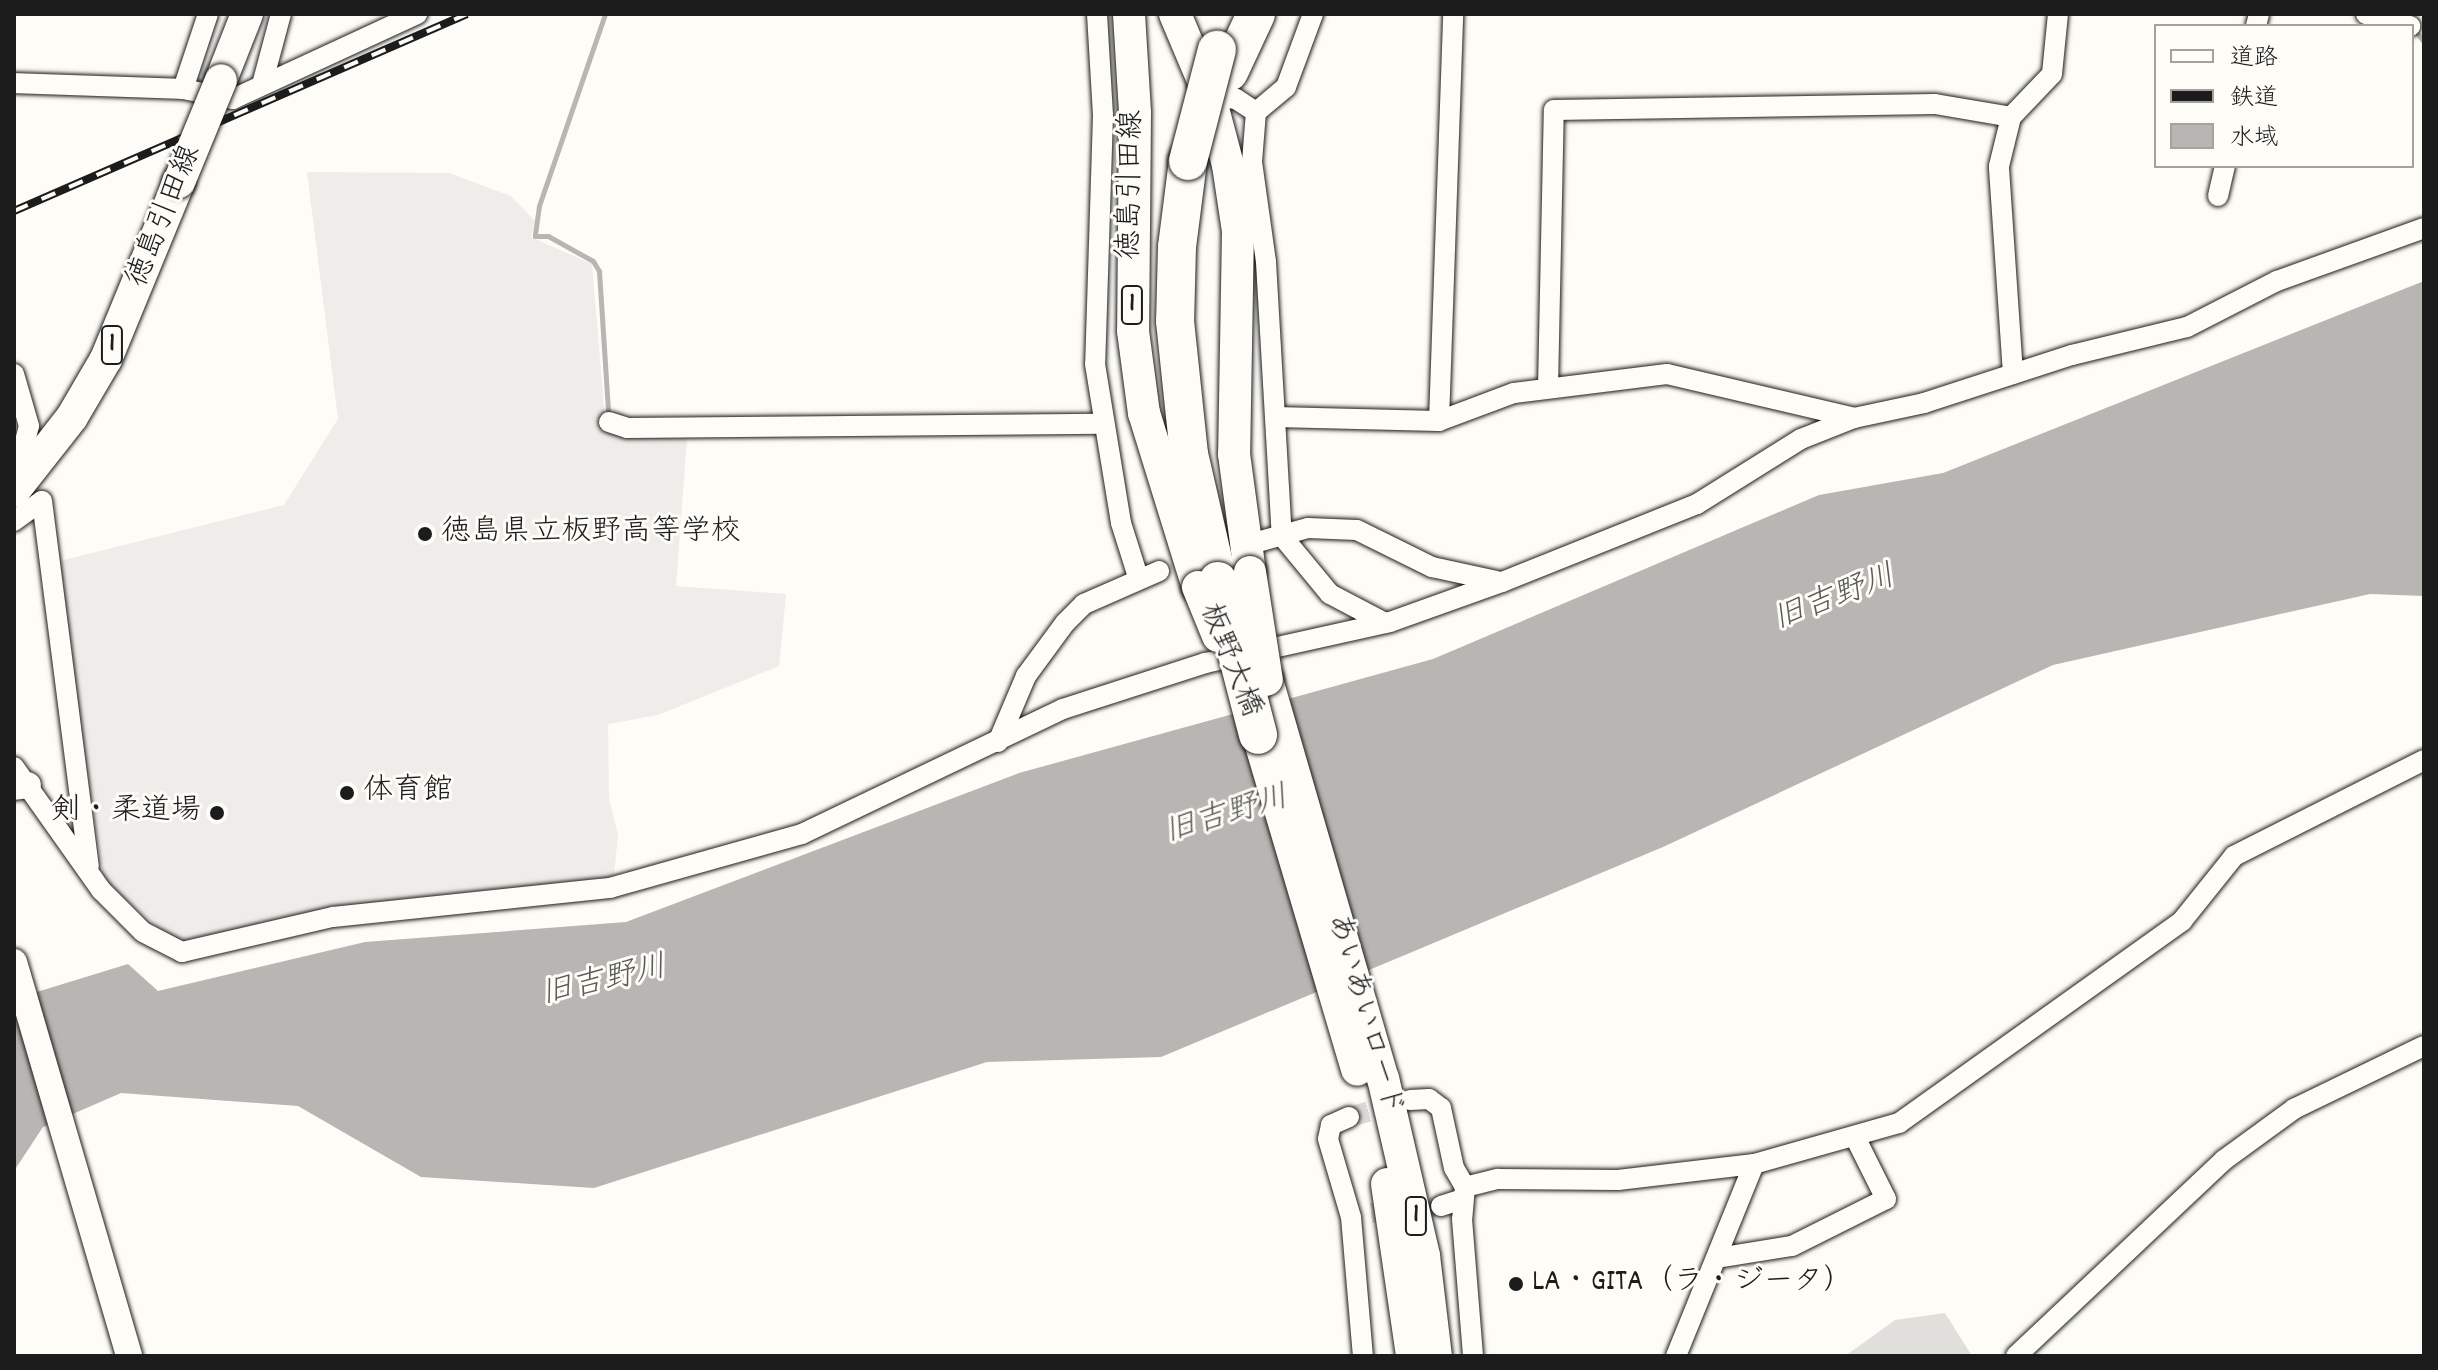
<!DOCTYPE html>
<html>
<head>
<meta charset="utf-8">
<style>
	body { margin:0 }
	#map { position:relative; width:2438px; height:1370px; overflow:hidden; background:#fdfcf7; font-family:Dekko,"Klee One",sans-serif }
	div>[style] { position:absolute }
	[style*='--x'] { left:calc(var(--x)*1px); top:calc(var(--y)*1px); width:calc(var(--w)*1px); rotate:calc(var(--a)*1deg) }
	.built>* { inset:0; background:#eeede9 }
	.green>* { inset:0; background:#e0dfdb }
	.water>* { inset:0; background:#b7b6b2 }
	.stream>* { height:5px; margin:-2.5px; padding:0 2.5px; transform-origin:2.5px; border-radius:2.5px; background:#b7b6b2 }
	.minor-tunnel>* { height:20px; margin-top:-10px; transform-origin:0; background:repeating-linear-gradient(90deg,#dbdad6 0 20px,transparent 0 30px) }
	.roads { filter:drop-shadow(0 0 2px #1c1c1c) drop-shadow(0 0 2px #1c1c1c) }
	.minor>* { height:20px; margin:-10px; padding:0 10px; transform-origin:10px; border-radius:10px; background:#fdfcf7 }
	.tertiary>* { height:26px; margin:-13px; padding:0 13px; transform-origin:13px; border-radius:13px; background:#fdfcf7 }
	.primary>* { height:32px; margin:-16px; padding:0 16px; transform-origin:16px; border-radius:16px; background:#fdfcf7 }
	.motorway>* { height:38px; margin:-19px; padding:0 19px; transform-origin:19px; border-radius:19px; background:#fdfcf7 }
	.rail>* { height:8px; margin-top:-4px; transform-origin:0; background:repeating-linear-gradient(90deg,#fdfcf7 0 15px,#1c1c1c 0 30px); box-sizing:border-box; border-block:2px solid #1c1c1c }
	.bridges { filter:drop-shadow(0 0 2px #1c1c1c) drop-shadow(0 0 2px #1c1c1c) }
	.primary-bridge>* { height:32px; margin:-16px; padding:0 16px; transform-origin:16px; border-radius:16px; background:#fdfcf7 }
	.motorway-bridge>* { height:38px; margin:-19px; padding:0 19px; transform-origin:19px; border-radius:19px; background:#fdfcf7 }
	.dots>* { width:22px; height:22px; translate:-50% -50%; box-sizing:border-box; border:4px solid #fdfcf7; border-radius:50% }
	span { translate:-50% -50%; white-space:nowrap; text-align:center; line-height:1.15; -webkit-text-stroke:6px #fdfcf7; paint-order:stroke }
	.shield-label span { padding:2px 6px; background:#fdfcf7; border:2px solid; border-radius:6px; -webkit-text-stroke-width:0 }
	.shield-label { font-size:28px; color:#1c1c1c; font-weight:700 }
	.street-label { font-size:30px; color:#1c1c1c }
	.poi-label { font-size:30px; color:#1c1c1c }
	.left { translate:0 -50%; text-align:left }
	.right { translate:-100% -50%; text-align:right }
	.water-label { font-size:32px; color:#5a5a58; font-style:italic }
	.frame { position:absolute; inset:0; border:16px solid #1c1c1c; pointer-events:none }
	.legend { position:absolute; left:2154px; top:24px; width:260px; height:144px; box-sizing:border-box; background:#fdfcf7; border:2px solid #a3a29f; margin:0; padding:10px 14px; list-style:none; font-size:24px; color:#1c1c1c }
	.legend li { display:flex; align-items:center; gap:16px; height:40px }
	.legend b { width:40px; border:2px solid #a3a29f }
</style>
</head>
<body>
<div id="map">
	<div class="built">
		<div style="clip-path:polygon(307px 172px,449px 173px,511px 196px,535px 221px,531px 237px,592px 264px,606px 430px,687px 438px,676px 586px,786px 594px,779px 666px,658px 715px,608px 724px,609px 798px,618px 835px,614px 875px,606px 883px,198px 946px,175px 942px,104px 880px,56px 562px,284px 505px,338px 419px)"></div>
	</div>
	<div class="green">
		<div style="clip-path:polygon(1945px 1313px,1972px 1356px,1845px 1356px,1895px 1320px)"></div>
	</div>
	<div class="water">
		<div style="clip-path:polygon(2424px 281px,2424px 596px,2370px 594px,2053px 665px,1663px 847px,1161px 1057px,987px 1062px,594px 1188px,421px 1177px,298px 1106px,121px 1093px,43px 1127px,14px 1171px,14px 999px,128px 964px,158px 991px,365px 942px,626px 922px,1019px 773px,1433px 659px,1819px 495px,1943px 473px)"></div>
	</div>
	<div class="stream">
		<div style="--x:605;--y:14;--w:203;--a:109"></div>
		<div style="--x:539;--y:206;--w:30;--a:98"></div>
		<div style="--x:535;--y:236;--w:13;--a:0"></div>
		<div style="--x:548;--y:236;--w:51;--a:29.1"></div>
		<div style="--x:593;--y:261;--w:12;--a:59"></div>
		<div style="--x:599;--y:271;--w:141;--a:86.3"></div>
		<div style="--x:2414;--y:29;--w:16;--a:52"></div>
	</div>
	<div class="minor-tunnel">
		<div style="--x:1349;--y:1117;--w:52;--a:-15.6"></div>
		<div style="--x:1371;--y:1213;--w:70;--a:-5.7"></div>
	</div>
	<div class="roads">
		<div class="minor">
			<div style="--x:1097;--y:14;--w:101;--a:86.6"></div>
			<div style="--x:1103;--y:115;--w:249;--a:91.8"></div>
			<div style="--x:1095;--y:364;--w:161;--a:80.7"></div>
			<div style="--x:1121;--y:523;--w:57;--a:72.5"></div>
			<div style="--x:1313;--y:14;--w:78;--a:110.3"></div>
			<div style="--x:1286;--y:87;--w:39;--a:140"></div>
			<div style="--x:1256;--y:112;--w:50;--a:94.6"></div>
			<div style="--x:1252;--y:162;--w:101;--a:82"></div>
			<div style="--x:1266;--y:262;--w:274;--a:86.7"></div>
			<div style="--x:1282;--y:536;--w:75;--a:50.4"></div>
			<div style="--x:1330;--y:594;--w:62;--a:27.8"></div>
			<div style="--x:2366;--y:14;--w:46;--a:15.3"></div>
			<div style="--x:2256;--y:26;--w:12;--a:-76"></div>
			<div style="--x:263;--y:81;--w:69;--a:-75"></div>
			<div style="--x:14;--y:83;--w:169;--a:2"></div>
			<div style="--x:183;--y:89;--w:79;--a:-71.6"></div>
			<div style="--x:183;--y:89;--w:51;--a:11.3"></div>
			<div style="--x:233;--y:99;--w:203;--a:-24.8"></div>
			<div style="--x:1210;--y:97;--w:26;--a:4"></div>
			<div style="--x:1236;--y:99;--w:24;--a:33"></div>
			<div style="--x:2218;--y:196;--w:31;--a:-77"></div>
			<div style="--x:14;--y:374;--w:54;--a:73.9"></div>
			<div style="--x:29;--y:426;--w:28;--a:105"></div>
			<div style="--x:22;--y:453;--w:21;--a:67"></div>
			<div style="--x:2013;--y:374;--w:208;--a:-93.9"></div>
			<div style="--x:1999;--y:166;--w:50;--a:-76.2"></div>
			<div style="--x:2011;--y:117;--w:59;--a:-46.4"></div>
			<div style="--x:2052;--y:74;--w:60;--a:-84.3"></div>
			<div style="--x:1548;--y:388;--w:278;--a:-88.8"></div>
			<div style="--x:1554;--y:110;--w:381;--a:-0.9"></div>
			<div style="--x:1935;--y:104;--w:77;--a:9.7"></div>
			<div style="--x:1275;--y:417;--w:164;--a:1.4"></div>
			<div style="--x:1439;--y:421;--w:80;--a:-20.5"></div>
			<div style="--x:1514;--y:393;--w:154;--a:-7.1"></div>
			<div style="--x:1667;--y:374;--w:192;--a:13.2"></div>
			<div style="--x:1439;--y:421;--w:407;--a:-88"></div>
			<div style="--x:609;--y:422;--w:19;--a:18"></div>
			<div style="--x:627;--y:428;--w:475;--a:-0.5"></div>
			<div style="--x:14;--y:521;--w:34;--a:-36"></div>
			<div style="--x:42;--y:501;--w:368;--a:82.7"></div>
			<div style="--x:1261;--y:541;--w:49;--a:-15.5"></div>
			<div style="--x:1308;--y:528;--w:49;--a:2.3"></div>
			<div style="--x:1357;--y:530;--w:84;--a:26.3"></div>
			<div style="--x:1432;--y:567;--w:66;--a:12.3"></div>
			<div style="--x:998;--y:742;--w:72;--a:-67"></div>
			<div style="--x:1026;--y:676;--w:66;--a:-53.7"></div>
			<div style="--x:1065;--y:623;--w:27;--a:-45"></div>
			<div style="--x:1084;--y:604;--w:82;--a:-23.7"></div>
			<div style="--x:14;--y:767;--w:151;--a:54.7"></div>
			<div style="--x:101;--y:890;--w:59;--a:45"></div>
			<div style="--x:143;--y:932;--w:44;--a:27.1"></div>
			<div style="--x:182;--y:952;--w:155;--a:-13.1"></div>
			<div style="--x:333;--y:917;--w:279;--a:-6"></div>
			<div style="--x:610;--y:888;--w:199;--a:-15.7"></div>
			<div style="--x:802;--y:834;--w:289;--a:-25.6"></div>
			<div style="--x:1063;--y:709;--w:149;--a:-17.9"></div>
			<div style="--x:1205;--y:663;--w:189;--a:-12.5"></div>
			<div style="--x:1390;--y:622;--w:119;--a:-19.7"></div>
			<div style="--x:1502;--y:582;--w:210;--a:-21.8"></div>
			<div style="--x:1697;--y:504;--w:123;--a:-32"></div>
			<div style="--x:1801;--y:439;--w:57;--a:-21.6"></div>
			<div style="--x:1854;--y:418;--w:72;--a:-12.1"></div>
			<div style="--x:1924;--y:403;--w:156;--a:-18"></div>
			<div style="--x:2072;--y:355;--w:118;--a:-13.7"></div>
			<div style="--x:2187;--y:327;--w:101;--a:-27.1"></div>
			<div style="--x:2277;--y:281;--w:156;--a:-19.8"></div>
			<div style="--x:1410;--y:1100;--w:19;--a:-3"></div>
			<div style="--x:1429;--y:1099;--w:15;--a:37"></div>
			<div style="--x:1441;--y:1108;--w:61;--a:77.8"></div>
			<div style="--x:1454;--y:1168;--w:22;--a:60"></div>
			<div style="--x:1465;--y:1187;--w:32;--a:95"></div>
			<div style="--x:1462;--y:1219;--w:137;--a:85.4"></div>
			<div style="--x:1349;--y:1117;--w:20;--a:156"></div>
			<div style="--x:1331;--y:1125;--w:14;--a:102"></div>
			<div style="--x:1328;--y:1139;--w:81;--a:73.6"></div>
			<div style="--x:1351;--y:1217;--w:140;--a:85.1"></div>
			<div style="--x:1465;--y:1187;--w:34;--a:-14"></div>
			<div style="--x:1498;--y:1179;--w:120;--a:0.5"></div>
			<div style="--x:1618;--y:1180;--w:137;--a:-6.7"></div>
			<div style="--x:1441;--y:1206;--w:22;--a:-18"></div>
			<div style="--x:1717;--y:1258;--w:76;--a:-9.1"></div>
			<div style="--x:1792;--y:1246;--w:105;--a:-26.6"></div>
			<div style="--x:1886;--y:1199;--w:67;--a:-116.6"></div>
			<div style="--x:1676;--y:1356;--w:207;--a:-67.9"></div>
			<div style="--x:1754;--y:1164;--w:151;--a:-15.8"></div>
			<div style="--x:1899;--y:1123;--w:348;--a:-35.5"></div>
			<div style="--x:2182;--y:921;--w:83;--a:-51.3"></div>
			<div style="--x:2234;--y:856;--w:213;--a:-26.8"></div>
			<div style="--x:2016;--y:1356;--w:286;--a:-43.3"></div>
			<div style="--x:2224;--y:1160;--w:87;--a:-36.1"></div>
			<div style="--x:2294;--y:1109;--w:144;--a:-25.9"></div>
		</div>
		<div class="tertiary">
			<div style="--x:14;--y:787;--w:14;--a:-8"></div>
			<div style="--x:14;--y:962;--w:410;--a:73.7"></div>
		</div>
		<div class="primary">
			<div style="--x:1129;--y:14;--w:99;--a:86.5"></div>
			<div style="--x:1135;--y:113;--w:218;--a:90.5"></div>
			<div style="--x:1133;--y:331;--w:83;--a:82.4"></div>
			<div style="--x:1144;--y:413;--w:182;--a:72.8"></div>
			<div style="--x:1175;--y:14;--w:90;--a:67.1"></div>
			<div style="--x:1210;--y:97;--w:70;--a:75.2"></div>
			<div style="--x:1228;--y:165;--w:67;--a:81.4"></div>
			<div style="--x:1238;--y:231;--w:223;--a:91"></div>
			<div style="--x:1234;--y:454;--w:119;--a:82.3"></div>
			<div style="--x:221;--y:80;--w:71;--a:-68.5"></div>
			<div style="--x:14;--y:491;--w:94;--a:-51.9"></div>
			<div style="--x:72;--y:417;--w:67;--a:-59.6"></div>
			<div style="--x:106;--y:359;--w:191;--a:-67.6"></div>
			<div style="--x:1267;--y:680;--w:415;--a:73.8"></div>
			<div style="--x:1383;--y:1078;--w:183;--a:77"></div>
			<div style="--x:1424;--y:1256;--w:101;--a:83.2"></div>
			<div style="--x:1258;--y:735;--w:349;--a:73.5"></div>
			<div style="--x:1387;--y:1184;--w:174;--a:81.7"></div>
		</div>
		<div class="motorway">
			<div style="--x:1229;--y:72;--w:64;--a:-65"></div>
			<div style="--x:1188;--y:161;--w:87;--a:97.3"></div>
			<div style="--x:1177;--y:247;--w:74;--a:91.5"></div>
			<div style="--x:1175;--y:321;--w:134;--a:84"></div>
			<div style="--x:1189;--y:454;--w:130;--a:77.1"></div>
		</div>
	</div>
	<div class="rail">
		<div style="--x:14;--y:211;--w:494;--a:-23.5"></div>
	</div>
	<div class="bridges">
		<div class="primary-bridge">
			<div style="--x:179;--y:182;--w:110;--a:-67.6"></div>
			<div style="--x:1250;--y:572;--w:109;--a:81.1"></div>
			<div style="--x:1198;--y:587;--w:53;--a:67.8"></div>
		</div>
		<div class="motorway-bridge">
			<div style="--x:1188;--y:161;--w:115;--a:-75.4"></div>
			<div style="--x:1218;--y:581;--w:159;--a:75.4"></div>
		</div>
	</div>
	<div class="dots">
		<div style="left:425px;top:534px;background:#1c1c1c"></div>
		<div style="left:347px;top:793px;background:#1c1c1c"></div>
		<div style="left:217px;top:813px;background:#1c1c1c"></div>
		<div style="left:1516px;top:1284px;background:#1c1c1c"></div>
	</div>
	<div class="shield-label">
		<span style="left:1132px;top:305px">1</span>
		<span style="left:112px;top:345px">1</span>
		<span style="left:1416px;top:1216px">1</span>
	</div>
	<div class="street-label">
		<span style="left:1133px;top:185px;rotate:-89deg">徳島引田線</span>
		<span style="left:166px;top:217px;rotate:-68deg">徳島引田線</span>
		<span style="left:1228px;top:661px;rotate:68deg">板野大橋</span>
		<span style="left:1363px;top:1015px;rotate:74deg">あいあいロード</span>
	</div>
	<div class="poi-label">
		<span class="left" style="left:441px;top:534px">徳島県立板野高等学校</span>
		<span class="left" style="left:363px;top:793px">体育館</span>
		<span class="right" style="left:201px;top:813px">剣・柔道場</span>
		<span class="left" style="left:1532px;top:1284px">LA・GITA（ラ・ジータ）</span>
	</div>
	<div class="water-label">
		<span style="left:1835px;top:600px;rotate:-21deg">旧吉野川</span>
		<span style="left:1227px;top:817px;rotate:-17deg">旧吉野川</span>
		<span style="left:604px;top:983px;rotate:-13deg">旧吉野川</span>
	</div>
	<div class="frame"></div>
	<ul class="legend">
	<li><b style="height:10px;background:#fdfcf7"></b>道路</li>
	<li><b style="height:10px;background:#1c1c1c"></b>鉄道</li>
	<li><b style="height:22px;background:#b7b6b2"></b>水域</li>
	</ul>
</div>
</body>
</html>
